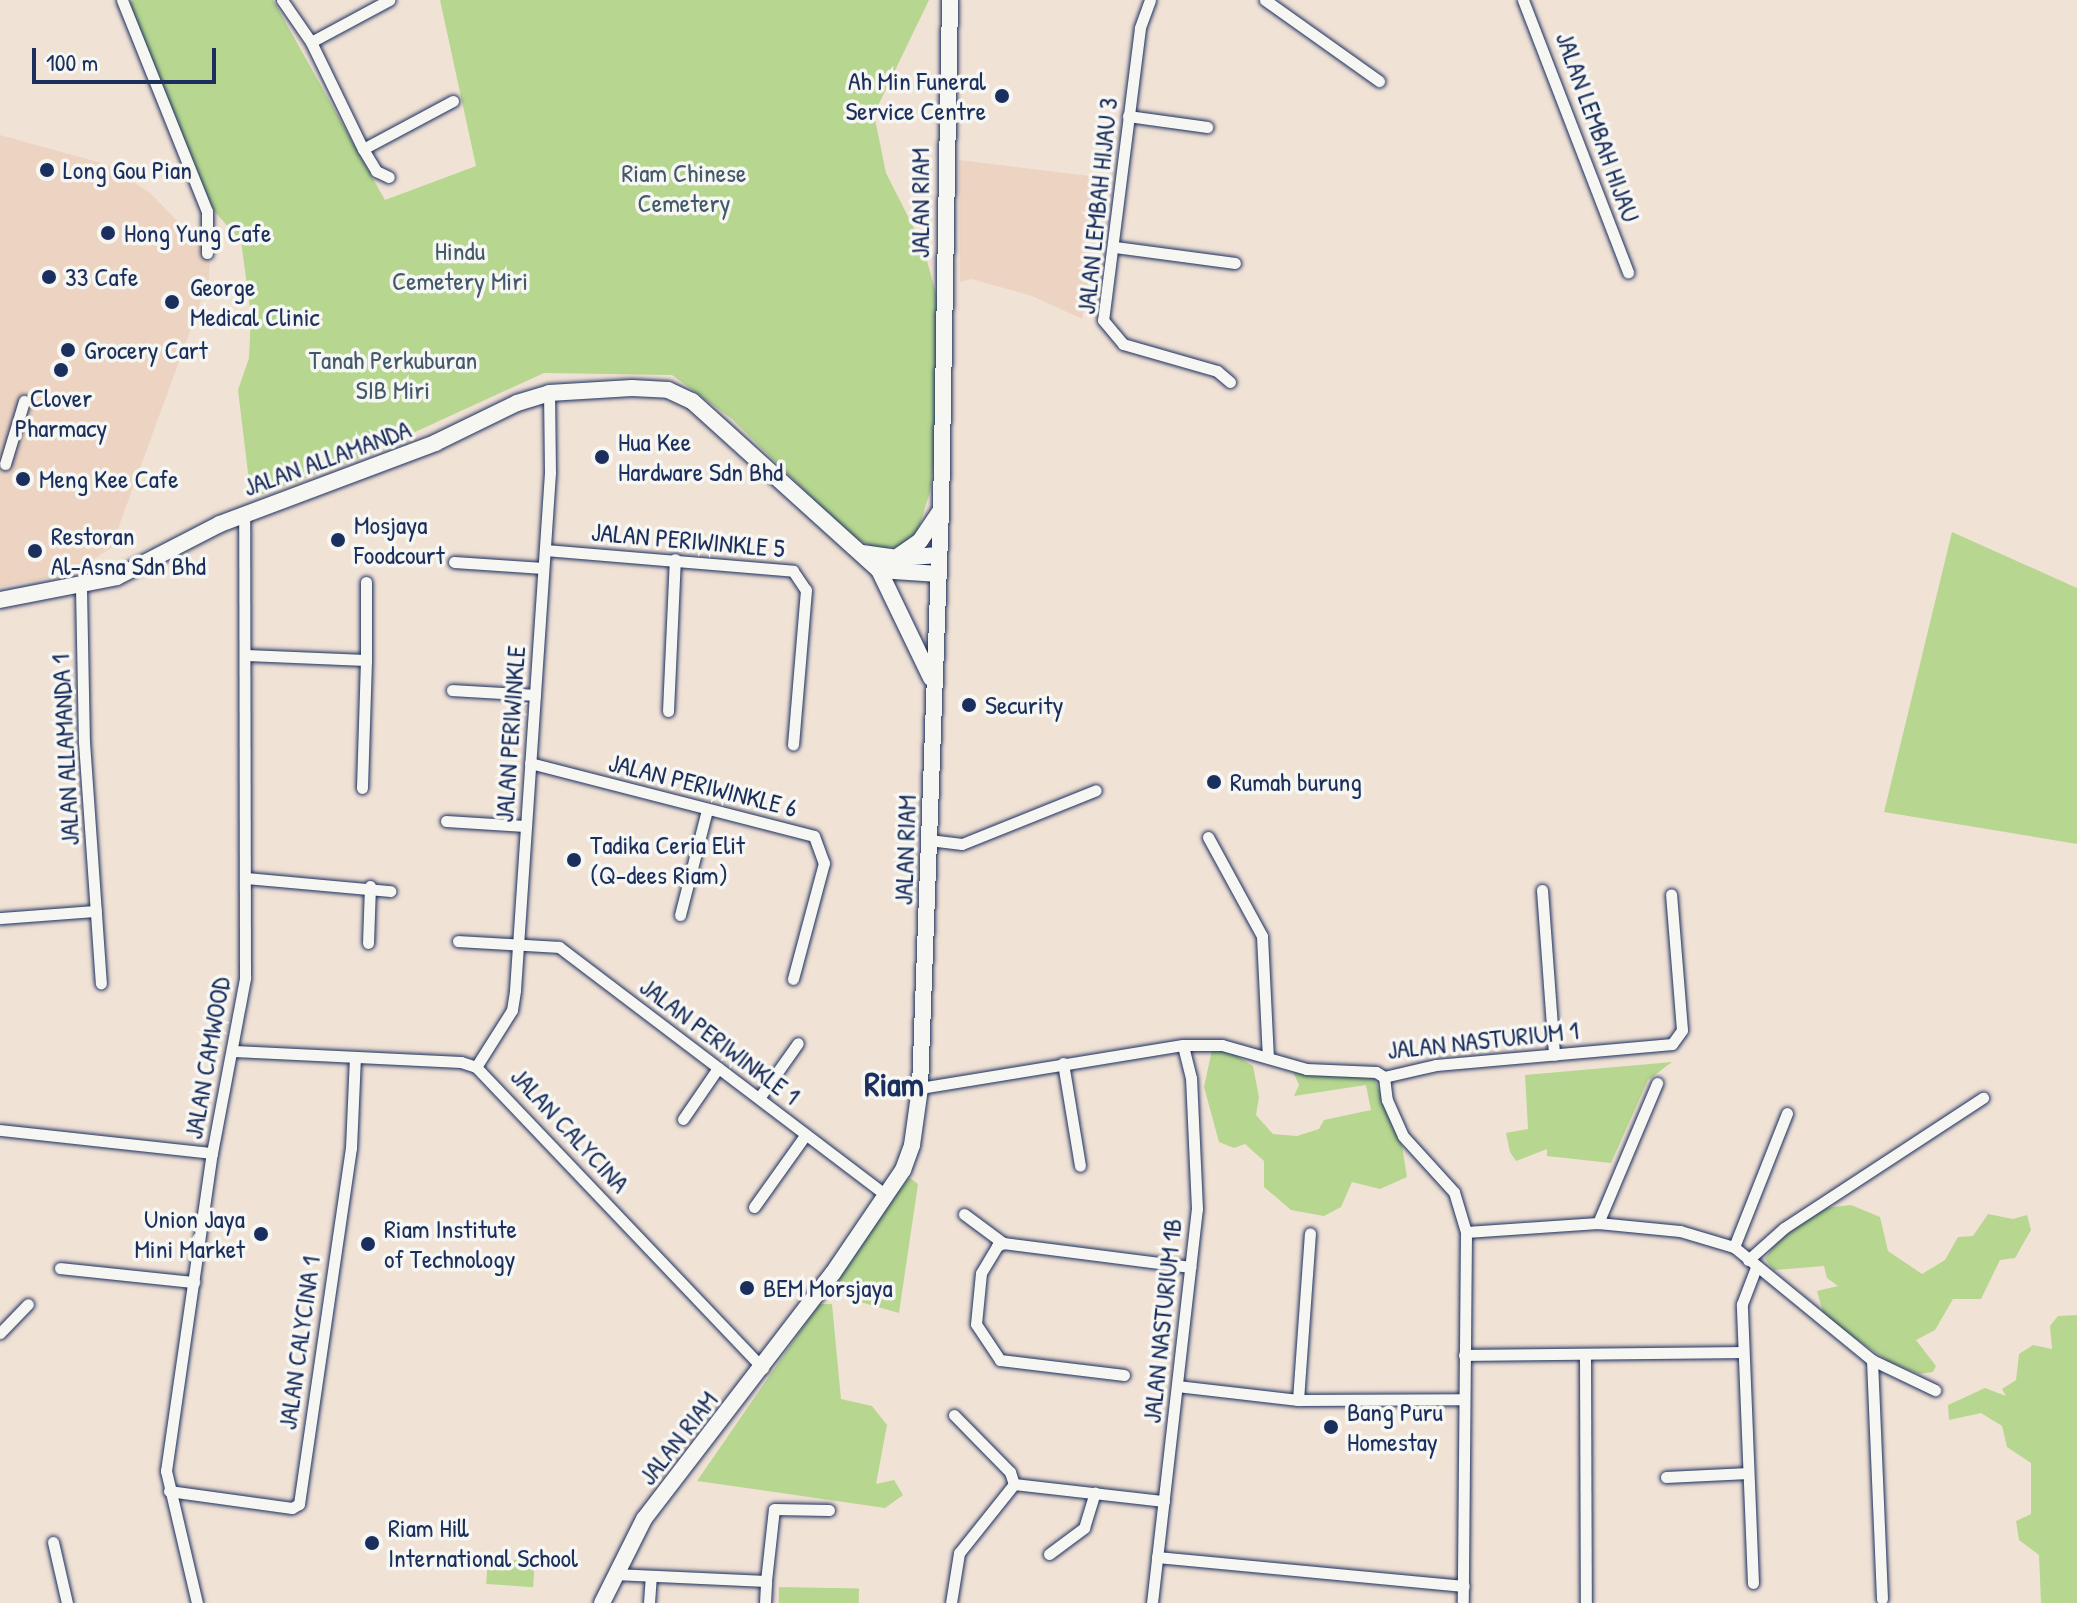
<!DOCTYPE html>
<html>
<head>
<meta charset="utf-8">
<style>
	body { margin:0 }
	#map { position:relative; width:2077px; height:1603px; overflow:hidden; background:#f1e2d6; font-family:"Patrick Hand",sans-serif }
	div>[style] { position:absolute }
	[style*='--x'] { left:calc(var(--x)*1px); top:calc(var(--y)*1px); width:calc(var(--w)*1px); rotate:calc(var(--a)*1deg) }
	.built>* { inset:0; background:#edd4c2 }
	.green>* { inset:0; background:#b7d790; transform-origin:0 0 }
	.roads { filter:drop-shadow(0 0 2px #1b2f5e) drop-shadow(0 0 2px #1b2f5e) }
	.street>* { height:11px; margin:-5.5px; padding:0 5.5px; transform-origin:5.5px; border-radius:5.5px; background:#f6f6f2 }
	.secondary>* { height:16px; margin:-8px; padding:0 8px; transform-origin:8px; border-radius:8px; background:#f6f6f2 }
	.dots>* { width:22px; height:22px; translate:-50% -50%; box-sizing:border-box; border:4px solid #f6f6f2; border-radius:50% }
	span { translate:-50% -50%; white-space:nowrap; text-align:center; line-height:1.15; -webkit-text-stroke:7px #f6f6f2; paint-order:stroke }
	.poi-label { font-size:26px; color:#1b2f5e }
	.right { translate:-100% -50%; text-align:right }
	.left { translate:0 -50%; text-align:left }
	.street-label { font-size:26px; color:#1b2f5e }
	.park-label { font-size:26px; color:#42596a }
	.district-label { font-size:34px; color:#1b2f5e; font-weight:700 }
	.scale { position:absolute; left:32px; top:48px; width:184px; height:36px; box-sizing:border-box; border:4px solid #1b2f5e; border-top:0; padding-left:10px; font-size:24px; line-height:28px; white-space:nowrap; color:#1b2f5e; -webkit-text-stroke:6px #f6f6f2; paint-order:stroke }
</style>
</head>
<body>
<div id="map">
	<div class="built">
		<div style="clip-path:polygon(0 135px,105px 164px,149px 192px,210px 254px,209px 279px,111px 548px,72px 573px,0 587px)"></div>
		<div style="clip-path:polygon(959px 160px,1106px 178px,1082px 319px,1032px 296px,971px 279px,960px 282px)"></div>
	</div>
	<div class="green">
		<div style="clip-path:polygon(133px 0,273px 0,385px 200px,476px 166px,440px 0,929px 0,874px 114px,886px 173px,923px 246px,938px 301px,939px 423px,930px 492px,916px 536px,896px 547px,877px 549px,851px 536px,732px 419px,672px 375px,544px 373px,356px 459px,251px 498px,238px 390px,249px 358px,251px 315px,241px 241px,213px 210px,128px 5px)"></div>
		<div style="clip-path:polygon(1952px 532px,2077px 588px,2077px 844px,1884px 812px)"></div>
		<div style="clip-path:polygon(1212px 1050px,1227px 1050px,1253px 1066px,1259px 1097px,1256px 1115px,1273px 1134px,1297px 1136px,1319px 1129px,1324px 1120px,1371px 1110px,1366px 1085px,1294px 1096px,1299px 1085px,1293px 1072px,1374px 1078px,1402px 1146px,1407px 1177px,1380px 1189px,1352px 1182px,1341px 1207px,1324px 1216px,1291px 1210px,1264px 1187px,1264px 1161px,1245px 1144px,1234px 1148px,1219px 1142px,1204px 1087px)"></div>
		<div style="clip-path:polygon(1672px 1062px,1648px 1080px,1611px 1163px,1547px 1156px,1547px 1149px,1516px 1161px,1510px 1152px,1506px 1133px,1528px 1129px,1525px 1075px)"></div>
		<div style="clip-path:polygon(910px 1178px,918px 1184px,899px 1313px,839px 1296px,834px 1287px,891px 1198px)"></div>
		<div style="clip-path:polygon(1851px 1205px,1880px 1217px,1888px 1251px,1922px 1274px,1945px 1260px,1958px 1237px,1973px 1236px,1988px 1214px,2013px 1219px,2027px 1215px,2031px 1230px,2015px 1258px,2000px 1260px,1981px 1299px,1953px 1299px,1935px 1330px,1916px 1340px,1936px 1366px,1933px 1372px,1919px 1374px,1888px 1361px,1824px 1316px,1817px 1291px,1838px 1286px,1827px 1278px,1824px 1266px,1774px 1270px,1765px 1259px,1784px 1229px,1825px 1208px)"></div>
		<div style="clip-path:polygon(819px 1304px,832px 1304px,841px 1399px,872px 1406px,887px 1425px,876px 1484px,894px 1480px,903px 1495px,885px 1508px,697px 1481px)"></div>
		<div style="clip-path:polygon(2077px 1315px,2077px 1603px,2041px 1603px,2039px 1555px,2019px 1540px,2016px 1521px,2031px 1514px,2031px 1463px,2007px 1447px,2002px 1426px,1981px 1413px,1949px 1420px,1948px 1405px,1985px 1388px,2006px 1396px,2002px 1389px,2016px 1380px,2019px 1354px,2033px 1345px,2052px 1349px,2050px 1326px,2058px 1316px)"></div>
		<div style="left:488px;top:1558px;width:47px;height:26px;rotate:4deg"></div>
		<div style="left:779px;top:1587px;width:80px;height:16px;rotate:1deg"></div>
	</div>
	<div class="roads">
		<div class="street">
			<div style="--x:122;--y:0;--w:227;--a:68.1"></div>
			<div style="--x:207;--y:211;--w:42;--a:90"></div>
			<div style="--x:282;--y:0;--w:51;--a:55.4"></div>
			<div style="--x:311;--y:42;--w:119;--a:64.1"></div>
			<div style="--x:363;--y:149;--w:26;--a:59"></div>
			<div style="--x:376;--y:171;--w:14;--a:25"></div>
			<div style="--x:1150;--y:0;--w:30;--a:110"></div>
			<div style="--x:1140;--y:28;--w:294;--a:97.2"></div>
			<div style="--x:1103;--y:320;--w:31;--a:50"></div>
			<div style="--x:1123;--y:344;--w:98;--a:16"></div>
			<div style="--x:1217;--y:371;--w:17;--a:40"></div>
			<div style="--x:1265;--y:0;--w:140;--a:35.4"></div>
			<div style="--x:1523;--y:0;--w:292;--a:68.9"></div>
			<div style="--x:311;--y:42;--w:89;--a:-28.3"></div>
			<div style="--x:1128;--y:116;--w:80;--a:7.9"></div>
			<div style="--x:363;--y:149;--w:102;--a:-28.1"></div>
			<div style="--x:1115;--y:247;--w:121;--a:7.6"></div>
			<div style="--x:5;--y:464;--w:66;--a:-73.2"></div>
			<div style="--x:545;--y:550;--w:249;--a:4.8"></div>
			<div style="--x:793;--y:571;--w:23;--a:56"></div>
			<div style="--x:806;--y:590;--w:155;--a:94.8"></div>
			<div style="--x:454;--y:562;--w:89;--a:3.9"></div>
			<div style="--x:81;--y:588;--w:154;--a:88.9"></div>
			<div style="--x:84;--y:742;--w:242;--a:86"></div>
			<div style="--x:246;--y:655;--w:120;--a:2.4"></div>
			<div style="--x:366;--y:660;--w:128;--a:91.8"></div>
			<div style="--x:366;--y:660;--w:78;--a:-90"></div>
			<div style="--x:452;--y:690;--w:83;--a:3.4"></div>
			<div style="--x:668;--y:711;--w:152;--a:-87.4"></div>
			<div style="--x:530;--y:763;--w:293;--a:14.4"></div>
			<div style="--x:814;--y:836;--w:29;--a:70"></div>
			<div style="--x:824;--y:863;--w:120;--a:105"></div>
			<div style="--x:446;--y:821;--w:79;--a:3.6"></div>
			<div style="--x:1208;--y:837;--w:113;--a:61.4"></div>
			<div style="--x:1262;--y:936;--w:121;--a:87.2"></div>
			<div style="--x:929;--y:840;--w:33;--a:7"></div>
			<div style="--x:962;--y:844;--w:144;--a:-21.9"></div>
			<div style="--x:246;--y:878;--w:145;--a:5.2"></div>
			<div style="--x:1542;--y:890;--w:165;--a:85.8"></div>
			<div style="--x:680;--y:915;--w:108;--a:-75.6"></div>
			<div style="--x:0;--y:918;--w:96;--a:-4.2"></div>
			<div style="--x:458;--y:941;--w:101;--a:3.4"></div>
			<div style="--x:559;--y:947;--w:410;--a:37.2"></div>
			<div style="--x:368;--y:943;--w:57;--a:-88"></div>
			<div style="--x:234;--y:1051;--w:227;--a:2.8"></div>
			<div style="--x:461;--y:1062;--w:16;--a:18"></div>
			<div style="--x:476;--y:1067;--w:416;--a:46.4"></div>
			<div style="--x:1063;--y:1063;--w:104;--a:80.6"></div>
			<div style="--x:476;--y:1067;--w:67;--a:-57.7"></div>
			<div style="--x:512;--y:1010;--w:20;--a:-81"></div>
			<div style="--x:515;--y:990;--w:519;--a:-86.13"></div>
			<div style="--x:550;--y:472;--w:79;--a:-90.7"></div>
			<div style="--x:1384;--y:1077;--w:23;--a:83"></div>
			<div style="--x:1387;--y:1100;--w:39;--a:66"></div>
			<div style="--x:1403;--y:1136;--w:76;--a:47.7"></div>
			<div style="--x:1454;--y:1192;--w:42;--a:73.3"></div>
			<div style="--x:1466;--y:1232;--w:371;--a:90.5"></div>
			<div style="--x:920;--y:1088;--w:266;--a:-9.3"></div>
			<div style="--x:1183;--y:1045;--w:39;--a:0"></div>
			<div style="--x:1222;--y:1045;--w:87;--a:15.9"></div>
			<div style="--x:1306;--y:1069;--w:70;--a:2.5"></div>
			<div style="--x:1376;--y:1072;--w:9;--a:32"></div>
			<div style="--x:1384;--y:1077;--w:53;--a:-13"></div>
			<div style="--x:1436;--y:1065;--w:237;--a:-5.1"></div>
			<div style="--x:1672;--y:1044;--w:17;--a:-54"></div>
			<div style="--x:1682;--y:1030;--w:136;--a:-94.6"></div>
			<div style="--x:759;--y:1098;--w:67;--a:-54.7"></div>
			<div style="--x:683;--y:1119;--w:62;--a:-55.5"></div>
			<div style="--x:0;--y:1130;--w:213;--a:6.2"></div>
			<div style="--x:754;--y:1207;--w:86;--a:-54.5"></div>
			<div style="--x:964;--y:1214;--w:49;--a:36.6"></div>
			<div style="--x:1598;--y:1223;--w:82;--a:5.6"></div>
			<div style="--x:1680;--y:1231;--w:56;--a:16.5"></div>
			<div style="--x:1734;--y:1247;--w:178;--a:39.3"></div>
			<div style="--x:1872;--y:1360;--w:239;--a:87.6"></div>
			<div style="--x:1466;--y:1232;--w:132;--a:-3.9"></div>
			<div style="--x:1598;--y:1223;--w:152;--a:-67.1"></div>
			<div style="--x:1734;--y:1247;--w:144;--a:-68.4"></div>
			<div style="--x:1748;--y:1260;--w:48;--a:-41.6"></div>
			<div style="--x:1784;--y:1228;--w:238;--a:-33.2"></div>
			<div style="--x:60;--y:1268;--w:135;--a:6"></div>
			<div style="--x:0;--y:1333;--w:40;--a:-46"></div>
			<div style="--x:1464;--y:1355;--w:278;--a:-0.6"></div>
			<div style="--x:1585;--y:1355;--w:248;--a:89.8"></div>
			<div style="--x:1872;--y:1360;--w:70;--a:25.5"></div>
			<div style="--x:1124;--y:1375;--w:125;--a:-173.1"></div>
			<div style="--x:1000;--y:1360;--w:43;--a:-123.7"></div>
			<div style="--x:976;--y:1324;--w:51;--a:-84.4"></div>
			<div style="--x:981;--y:1273;--w:31;--a:-59"></div>
			<div style="--x:997;--y:1246;--w:7;--a:-27"></div>
			<div style="--x:1003;--y:1243;--w:189;--a:7.3"></div>
			<div style="--x:1177;--y:1386;--w:122;--a:6.6"></div>
			<div style="--x:1298;--y:1400;--w:165;--a:-0.3"></div>
			<div style="--x:1298;--y:1400;--w:167;--a:-85.9"></div>
			<div style="--x:954;--y:1415;--w:80;--a:45.5"></div>
			<div style="--x:1010;--y:1472;--w:13;--a:72"></div>
			<div style="--x:1666;--y:1477;--w:82;--a:-2.8"></div>
			<div style="--x:169;--y:1491;--w:124;--a:7.9"></div>
			<div style="--x:292;--y:1508;--w:8;--a:-30"></div>
			<div style="--x:299;--y:1504;--w:360;--a:-81.7"></div>
			<div style="--x:351;--y:1148;--w:91;--a:-87.5"></div>
			<div style="--x:53;--y:1542;--w:63;--a:77.1"></div>
			<div style="--x:1049;--y:1554;--w:44;--a:-36.6"></div>
			<div style="--x:1084;--y:1528;--w:37;--a:-73"></div>
			<div style="--x:1157;--y:1557;--w:308;--a:5.4"></div>
			<div style="--x:614;--y:1574;--w:152;--a:2.6"></div>
			<div style="--x:766;--y:1581;--w:72;--a:-83.7"></div>
			<div style="--x:774;--y:1509;--w:55;--a:1"></div>
			<div style="--x:1753;--y:1583;--w:279;--a:-92.3"></div>
			<div style="--x:1742;--y:1304;--w:39;--a:-69"></div>
			<div style="--x:197;--y:1603;--w:136;--a:-103.2"></div>
			<div style="--x:166;--y:1471;--w:321;--a:-81.8"></div>
			<div style="--x:212;--y:1153;--w:178;--a:-79.3"></div>
			<div style="--x:245;--y:978;--w:464;--a:-90.1"></div>
			<div style="--x:649;--y:1603;--w:27;--a:-86"></div>
			<div style="--x:765;--y:1603;--w:22;--a:-87"></div>
			<div style="--x:951;--y:1603;--w:51;--a:-80.9"></div>
			<div style="--x:959;--y:1553;--w:88;--a:-51.4"></div>
			<div style="--x:1014;--y:1484;--w:151;--a:6.5"></div>
			<div style="--x:1152;--y:1603;--w:397;--a:-83.5"></div>
			<div style="--x:1197;--y:1209;--w:131;--a:-92.6"></div>
			<div style="--x:1191;--y:1078;--w:34;--a:-104"></div>
		</div>
		<div class="secondary">
			<div style="--x:862;--y:553;--w:34;--a:8"></div>
			<div style="--x:896;--y:558;--w:43;--a:-4"></div>
			<div style="--x:897;--y:557;--w:28;--a:-35"></div>
			<div style="--x:920;--y:541;--w:36;--a:-56"></div>
			<div style="--x:879;--y:570;--w:120;--a:64.3"></div>
			<div style="--x:0;--y:600;--w:119;--a:-11.1"></div>
			<div style="--x:117;--y:577;--w:116;--a:-27.2"></div>
			<div style="--x:220;--y:524;--w:230;--a:-20.6"></div>
			<div style="--x:435;--y:443;--w:91;--a:-26"></div>
			<div style="--x:517;--y:403;--w:34;--a:-17"></div>
			<div style="--x:549;--y:393;--w:83;--a:-3.4"></div>
			<div style="--x:632;--y:388;--w:36;--a:3"></div>
			<div style="--x:668;--y:390;--w:26;--a:25"></div>
			<div style="--x:692;--y:401;--w:252;--a:42.1"></div>
			<div style="--x:879;--y:570;--w:60;--a:3.8"></div>
			<div style="--x:602;--y:1603;--w:94;--a:-63.4"></div>
			<div style="--x:644;--y:1519;--w:310;--a:-52.5"></div>
			<div style="--x:833;--y:1273;--w:125;--a:-55.8"></div>
			<div style="--x:903;--y:1170;--w:27;--a:-70"></div>
			<div style="--x:912;--y:1145;--w:58;--a:-82"></div>
			<div style="--x:920;--y:1088;--w:578;--a:-87.92"></div>
			<div style="--x:941;--y:510;--w:510;--a:-88.99"></div>
		</div>
	</div>
	<div class="dots">
		<div style="left:1002px;top:96px;background:#1b2f5e"></div>
		<div style="left:47px;top:170px;background:#1b2f5e"></div>
		<div style="left:108px;top:233px;background:#1b2f5e"></div>
		<div style="left:49px;top:277px;background:#1b2f5e"></div>
		<div style="left:172px;top:302px;background:#1b2f5e"></div>
		<div style="left:68px;top:350px;background:#1b2f5e"></div>
		<div style="left:61px;top:370px;background:#1b2f5e"></div>
		<div style="left:602px;top:457px;background:#1b2f5e"></div>
		<div style="left:23px;top:479px;background:#1b2f5e"></div>
		<div style="left:338px;top:540px;background:#1b2f5e"></div>
		<div style="left:35px;top:551px;background:#1b2f5e"></div>
		<div style="left:969px;top:705px;background:#1b2f5e"></div>
		<div style="left:1214px;top:782px;background:#1b2f5e"></div>
		<div style="left:574px;top:860px;background:#1b2f5e"></div>
		<div style="left:261px;top:1234px;background:#1b2f5e"></div>
		<div style="left:368px;top:1244px;background:#1b2f5e"></div>
		<div style="left:747px;top:1288px;background:#1b2f5e"></div>
		<div style="left:1331px;top:1427px;background:#1b2f5e"></div>
		<div style="left:372px;top:1543px;background:#1b2f5e"></div>
	</div>
	<div class="poi-label">
		<span class="right" style="left:986px;top:96px">Ah Min Funeral<br>Service Centre</span>
		<span class="left" style="left:63px;top:170px">Long Gou Pian</span>
		<span class="left" style="left:124px;top:233px">Hong Yung Cafe</span>
		<span class="left" style="left:65px;top:277px">33 Cafe</span>
		<span class="left" style="left:190px;top:302px">George<br>Medical Clinic</span>
		<span class="left" style="left:84px;top:350px">Grocery Cart</span>
		<span style="left:61px;top:413px">Clover<br>Pharmacy</span>
		<span class="left" style="left:618px;top:457px">Hua Kee<br>Hardware Sdn Bhd</span>
		<span class="left" style="left:39px;top:479px">Meng Kee Cafe</span>
		<span class="left" style="left:354px;top:540px">Mosjaya<br>Foodcourt</span>
		<span class="left" style="left:51px;top:551px">Restoran<br>Al-Asna Sdn Bhd</span>
		<span class="left" style="left:985px;top:705px">Security</span>
		<span class="left" style="left:1230px;top:782px">Rumah burung</span>
		<span class="left" style="left:590px;top:860px">Tadika Ceria Elit<br>(Q-dees Riam)</span>
		<span class="right" style="left:245px;top:1234px">Union Jaya<br>Mini Market</span>
		<span class="left" style="left:384px;top:1244px">Riam Institute<br>of Technology</span>
		<span class="left" style="left:763px;top:1288px">BEM Morsjaya</span>
		<span class="left" style="left:1347px;top:1427px">Bang Puru<br>Homestay</span>
		<span class="left" style="left:388px;top:1543px">Riam Hill<br>International School</span>
	</div>
	<div class="street-label">
		<span style="left:1598px;top:127px;rotate:70deg">JALAN LEMBAH HIJAU</span>
		<span style="left:920px;top:203px;rotate:-90deg">JALAN RIAM</span>
		<span style="left:1097px;top:206px;rotate:-84deg">JALAN LEMBAH HIJAU 3</span>
		<span style="left:327px;top:458px;rotate:-20deg">JALAN ALLAMANDA</span>
		<span style="left:688px;top:540px;rotate:5deg">JALAN PERIWINKLE 5</span>
		<span style="left:510px;top:734px;rotate:-86deg">JALAN PERIWINKLE</span>
		<span style="left:65px;top:750px;rotate:-93deg">JALAN ALLAMANDA 1</span>
		<span style="left:703px;top:785px;rotate:14deg">JALAN PERIWINKLE 6</span>
		<span style="left:905px;top:850px;rotate:-88deg">JALAN RIAM</span>
		<span style="left:1483px;top:1040px;rotate:-6deg">JALAN NASTURIUM 1</span>
		<span style="left:720px;top:1041px;rotate:37deg">JALAN PERIWINKLE 1</span>
		<span style="left:207px;top:1058px;rotate:-80deg">JALAN CAMWOOD</span>
		<span style="left:570px;top:1130px;rotate:47deg">JALAN CALYCINA</span>
		<span style="left:1162px;top:1321px;rotate:-84deg">JALAN NASTURIUM 1B</span>
		<span style="left:299px;top:1343px;rotate:-82deg">JALAN CALYCINA 1</span>
		<span style="left:678px;top:1438px;rotate:-52deg">JALAN RIAM</span>
	</div>
	<div class="park-label">
		<span style="left:684px;top:188px">Riam Chinese<br>Cemetery</span>
		<span style="left:460px;top:266px">Hindu<br>Cemetery Miri</span>
		<span style="left:393px;top:375px">Tanah Perkuburan<br>SIB Miri</span>
	</div>
	<div class="district-label">
		<span style="left:894px;top:1085px">Riam</span>
	</div>
	<div class="scale">100 m</div>
</div>
</body>
</html>
